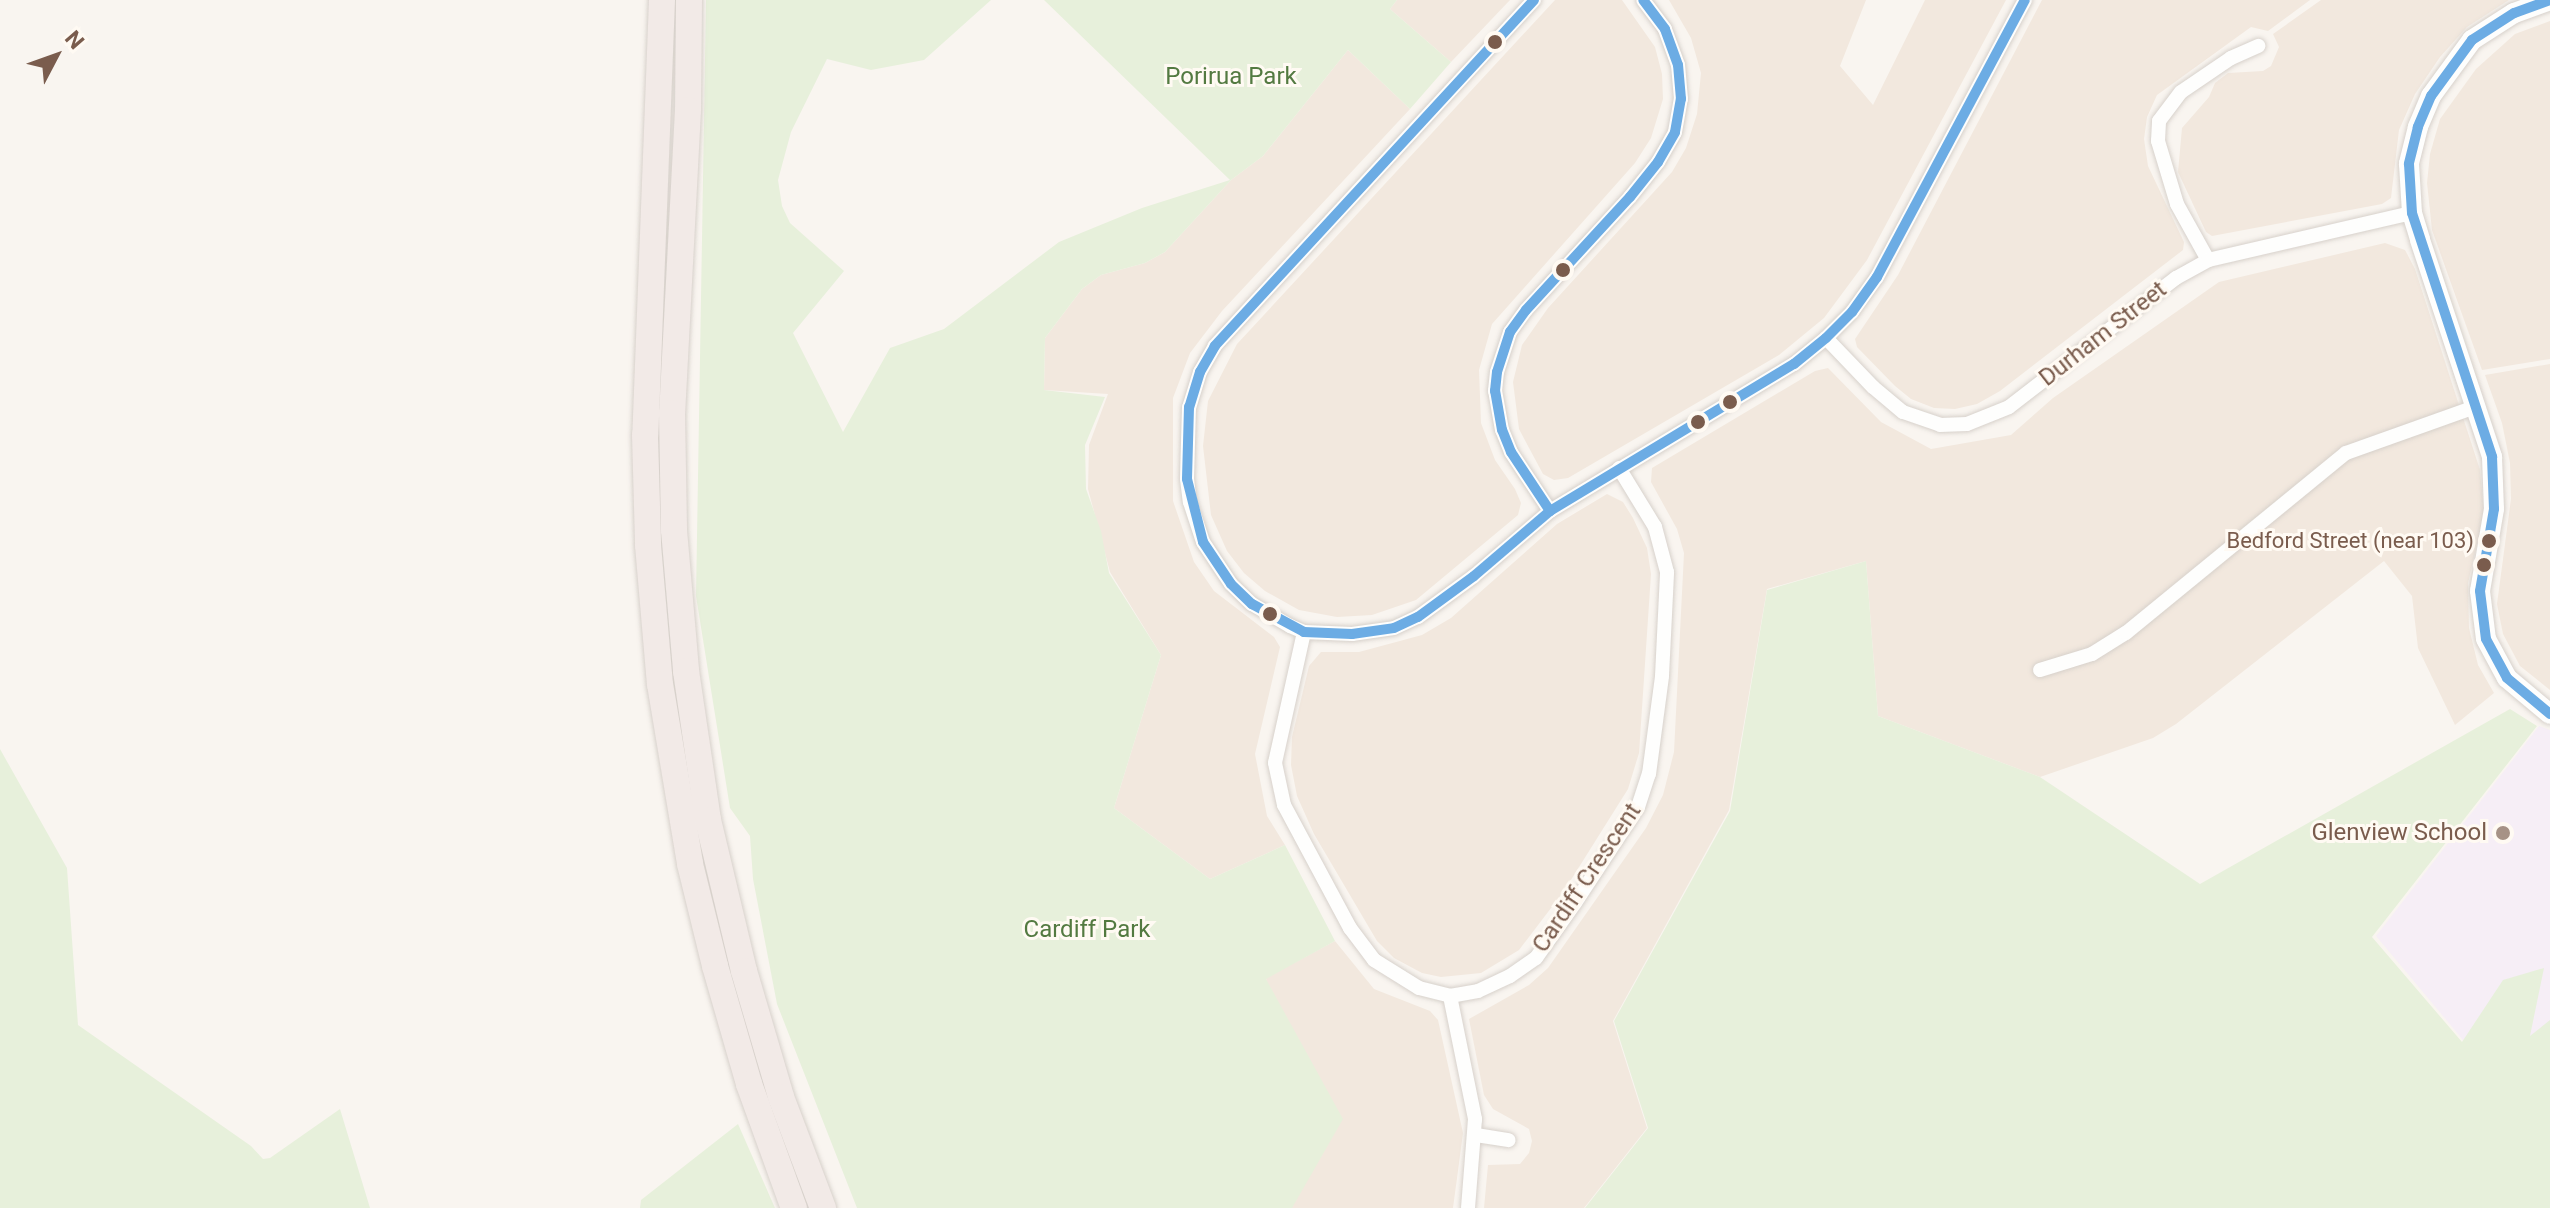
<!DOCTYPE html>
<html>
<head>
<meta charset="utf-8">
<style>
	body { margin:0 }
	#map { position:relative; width:2550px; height:1208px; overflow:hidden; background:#f9f5f0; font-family:Roboto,sans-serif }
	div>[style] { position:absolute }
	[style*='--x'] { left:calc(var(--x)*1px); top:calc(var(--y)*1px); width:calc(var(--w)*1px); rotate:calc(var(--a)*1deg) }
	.residential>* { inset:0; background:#f2e8de }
	.education>* { inset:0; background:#f6eef6 }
	.green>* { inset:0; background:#e7f0db }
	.roads { filter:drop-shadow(0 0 2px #d7d1cb) drop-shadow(0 0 2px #d7d1cb) }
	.street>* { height:14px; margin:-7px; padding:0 7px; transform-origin:7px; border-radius:7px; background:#fefefd }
	.secondary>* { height:20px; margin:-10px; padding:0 10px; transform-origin:10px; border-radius:10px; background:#fefefd }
	.highway>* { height:26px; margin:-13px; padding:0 13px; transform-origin:13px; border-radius:13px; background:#f2eae7 }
	.bus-1>* { height:10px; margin:-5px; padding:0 5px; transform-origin:5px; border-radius:5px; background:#6cace4 }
	.dots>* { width:22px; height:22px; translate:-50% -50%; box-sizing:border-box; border:4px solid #fffaf3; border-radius:50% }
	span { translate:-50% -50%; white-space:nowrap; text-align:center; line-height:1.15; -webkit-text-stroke:6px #fffaf3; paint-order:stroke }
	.bus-label { font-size:22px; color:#7a5c4d }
	.right { translate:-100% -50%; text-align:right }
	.park-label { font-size:24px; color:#537a41 }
	.street-label { font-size:24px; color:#7a5c4d }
	.poi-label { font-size:24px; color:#7a5c4d }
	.north { position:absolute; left:16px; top:16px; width:80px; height:80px; -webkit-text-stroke:6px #fffaf3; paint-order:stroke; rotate:49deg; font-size:22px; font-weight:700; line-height:32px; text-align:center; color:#7a5c4d }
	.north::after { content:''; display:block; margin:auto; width:28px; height:36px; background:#7a5c4d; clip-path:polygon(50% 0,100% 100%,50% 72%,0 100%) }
</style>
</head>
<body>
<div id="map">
	<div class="residential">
		<div style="clip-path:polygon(1397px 0,1510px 0,1451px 62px,1390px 9px)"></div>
		<div style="clip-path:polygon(1555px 0,1622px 0,1655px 47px,1662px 74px,1663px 99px,1651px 138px,1635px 163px,1492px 324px,1479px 370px,1481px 423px,1495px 460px,1515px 489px,1521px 503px,1518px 515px,1416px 600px,1372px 615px,1337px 617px,1299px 610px,1265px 591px,1244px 573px,1227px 551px,1211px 515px,1203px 446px,1208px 401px,1237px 344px)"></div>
		<div style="clip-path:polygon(1669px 0,1866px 0,1840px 66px,1873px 105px,1925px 0,2006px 0,1867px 260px,1824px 318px,1779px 355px,1568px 478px,1554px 480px,1543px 474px,1519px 429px,1513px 382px,1522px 345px,1548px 308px,1672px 172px,1686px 148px,1697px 114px,1701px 73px,1691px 38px)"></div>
		<div style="clip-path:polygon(2042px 0,2310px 0,2268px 31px,2251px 27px,2157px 95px,2147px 117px,2144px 139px,2148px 166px,2184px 242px,2183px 250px,2000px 391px,1977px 404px,1955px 409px,1934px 408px,1911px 399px,1895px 386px,1857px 347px,1855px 339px,1898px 275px)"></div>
		<div style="clip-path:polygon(2321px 0,2509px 0,2467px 27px,2440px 57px,2415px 94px,2399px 130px,2391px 198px,2382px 204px,2212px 236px,2206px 232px,2178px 172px,2182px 128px,2209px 97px,2215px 83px,2228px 73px,2263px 71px,2271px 66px,2279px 47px,2273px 34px)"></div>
		<div style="clip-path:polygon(2550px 21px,2550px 359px,2482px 370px,2432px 230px,2427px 183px,2430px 154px,2440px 119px,2476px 69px,2515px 34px)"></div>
		<div style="clip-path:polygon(1348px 50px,1410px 109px,1222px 311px,1190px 353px,1173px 398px,1173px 501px,1194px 562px,1214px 591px,1274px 637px,1280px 647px,1255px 754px,1267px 816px,1285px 845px,1210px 879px,1114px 808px,1161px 655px,1110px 572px,1088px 489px,1089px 445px,1108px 394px,1044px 390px,1045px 338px,1082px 289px,1101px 275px,1145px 263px,1165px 252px,1231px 180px,1263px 156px)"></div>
		<div style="clip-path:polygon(2385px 243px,2405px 250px,2415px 269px,2480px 470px,2484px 514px,2468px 583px,2469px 628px,2478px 665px,2494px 693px,2455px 725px,2418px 648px,2412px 596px,2384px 561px,2176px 724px,2153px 738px,2040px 777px,1878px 716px,1866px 561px,1767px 589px,1729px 810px,1613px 1021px,1647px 1128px,1584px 1208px,1484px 1208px,1488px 1165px,1520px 1164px,1529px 1153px,1532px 1141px,1529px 1129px,1493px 1109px,1484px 1095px,1469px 1019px,1529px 985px,1548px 968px,1646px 828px,1663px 795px,1674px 752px,1684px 553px,1677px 529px,1651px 482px,1652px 468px,1815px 371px,1828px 368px,1881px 422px,1931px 449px,2011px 435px,2053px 398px,2219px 282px)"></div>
		<div style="clip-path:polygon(2550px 364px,2550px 690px,2520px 666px,2503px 634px,2497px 604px,2511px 499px,2510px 463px,2502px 423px,2485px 375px)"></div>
		<div style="clip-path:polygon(1607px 494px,1623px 502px,1633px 518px,1647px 548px,1651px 574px,1639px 753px,1628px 789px,1564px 891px,1519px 950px,1481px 973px,1441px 977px,1422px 973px,1394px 958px,1377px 941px,1314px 834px,1297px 796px,1291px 765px,1292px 737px,1309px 666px,1321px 652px,1359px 652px,1422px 635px,1451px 618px,1557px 524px)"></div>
		<div style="clip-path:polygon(1335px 941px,1374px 989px,1430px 1011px,1438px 1020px,1463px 1133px,1453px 1208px,1292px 1208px,1266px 978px)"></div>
	</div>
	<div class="education">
		<div style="clip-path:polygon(2539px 726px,2550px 730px,2550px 1086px,2463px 1040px,2376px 936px)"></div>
	</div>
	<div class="green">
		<div style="clip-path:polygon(706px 0,991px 0,924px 60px,871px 70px,827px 59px,791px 132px,778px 180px,782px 206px,790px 223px,844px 271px,793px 333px,843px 432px,890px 348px,944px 329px,1059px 242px,1142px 208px,1230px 180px,1044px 0,1397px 0,1390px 9px,1451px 62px,1410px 109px,1348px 50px,1263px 156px,1231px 180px,1165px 252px,1145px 263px,1101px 275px,1082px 289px,1045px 338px,1044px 390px,1105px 397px,1085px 445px,1086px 489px,1101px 531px,1109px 573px,1161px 655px,1114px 808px,1210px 879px,1285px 845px,1335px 941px,1266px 979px,1343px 1119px,1292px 1208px,857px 1208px,777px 1004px,753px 879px,750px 836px,730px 808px,696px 596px)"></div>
		<div style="clip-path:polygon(1866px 561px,1878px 716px,2040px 777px,2200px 884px,2510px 709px,2537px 726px,2372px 937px,2462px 1042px,2503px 980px,2544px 968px,2530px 1036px,2550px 1020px,2550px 1208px,1585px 1208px,1648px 1128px,1614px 1021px,1730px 811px,1767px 590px)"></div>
		<div style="clip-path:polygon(0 749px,67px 868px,78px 1025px,251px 1146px,263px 1159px,270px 1158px,340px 1109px,370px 1208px,0 1208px)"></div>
		<div style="clip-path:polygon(738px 1124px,775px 1208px,640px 1208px,641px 1200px)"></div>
	</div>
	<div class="roads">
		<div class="street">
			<div style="--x:1534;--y:0;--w:471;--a:132.7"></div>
			<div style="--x:1215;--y:346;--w:30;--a:120"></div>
			<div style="--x:1200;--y:372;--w:37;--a:107"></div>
			<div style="--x:1189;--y:407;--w:72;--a:91.6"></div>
			<div style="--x:1187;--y:479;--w:23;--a:83"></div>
			<div style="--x:1190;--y:502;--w:42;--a:72"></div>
			<div style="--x:1203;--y:542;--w:50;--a:56.3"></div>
			<div style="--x:1231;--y:584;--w:29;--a:44"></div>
			<div style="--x:1252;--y:604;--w:44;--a:30.1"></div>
			<div style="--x:1290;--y:626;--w:15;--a:23"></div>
			<div style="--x:1304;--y:632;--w:48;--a:2.4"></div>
			<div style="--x:1352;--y:634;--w:42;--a:-8.1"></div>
			<div style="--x:1394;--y:628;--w:26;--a:-25"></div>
			<div style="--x:1418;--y:617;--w:69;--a:-36.2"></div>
			<div style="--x:1474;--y:576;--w:100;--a:-40.5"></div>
			<div style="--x:1550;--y:511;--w:285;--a:-31.1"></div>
			<div style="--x:1794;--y:364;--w:41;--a:-39.1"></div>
			<div style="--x:1826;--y:338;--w:37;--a:-45"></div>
			<div style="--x:1852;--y:312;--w:43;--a:-54.5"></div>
			<div style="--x:1877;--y:277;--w:314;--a:-61.9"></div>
			<div style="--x:2208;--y:260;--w:64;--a:-119"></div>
			<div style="--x:2177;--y:204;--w:66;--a:-106.8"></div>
			<div style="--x:2158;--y:141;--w:20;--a:-87"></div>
			<div style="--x:2159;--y:121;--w:36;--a:-53"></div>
			<div style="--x:2181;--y:92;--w:60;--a:-34.2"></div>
			<div style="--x:2231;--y:58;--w:30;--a:-24"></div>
			<div style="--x:1826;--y:338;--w:68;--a:46.2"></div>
			<div style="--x:1873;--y:387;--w:39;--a:40"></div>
			<div style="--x:1903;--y:412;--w:39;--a:19"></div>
			<div style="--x:1940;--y:425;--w:27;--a:-2"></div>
			<div style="--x:1967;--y:424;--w:45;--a:-22"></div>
			<div style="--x:2009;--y:407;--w:211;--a:-37.7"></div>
			<div style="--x:2176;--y:278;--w:37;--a:-29"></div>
			<div style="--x:2208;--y:260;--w:209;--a:-13"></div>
			<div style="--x:1550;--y:511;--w:71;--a:-123.5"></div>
			<div style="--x:1511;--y:452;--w:24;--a:-112"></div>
			<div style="--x:1502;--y:430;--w:40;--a:-100"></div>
			<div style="--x:1495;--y:391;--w:19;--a:-84"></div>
			<div style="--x:1497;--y:372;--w:42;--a:-72"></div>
			<div style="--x:1510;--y:332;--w:27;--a:-54"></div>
			<div style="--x:1526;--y:310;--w:154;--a:-47.4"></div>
			<div style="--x:1630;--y:197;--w:45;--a:-51.3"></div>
			<div style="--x:1658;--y:162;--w:34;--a:-60"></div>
			<div style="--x:1675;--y:132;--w:34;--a:-80"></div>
			<div style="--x:1681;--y:99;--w:34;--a:-95"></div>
			<div style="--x:1678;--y:65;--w:38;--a:-110"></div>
			<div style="--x:1665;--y:29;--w:36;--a:-127"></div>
			<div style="--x:1304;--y:632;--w:134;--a:102.5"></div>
			<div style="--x:1275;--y:763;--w:43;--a:77.9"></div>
			<div style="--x:1284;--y:805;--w:140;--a:61.8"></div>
			<div style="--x:1350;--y:928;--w:40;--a:53"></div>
			<div style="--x:1374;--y:960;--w:53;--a:31.9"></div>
			<div style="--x:1419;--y:988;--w:32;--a:14"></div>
			<div style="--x:1450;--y:996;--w:28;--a:-10"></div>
			<div style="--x:1478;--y:991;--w:35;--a:-25"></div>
			<div style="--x:1510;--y:976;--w:32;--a:-35"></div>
			<div style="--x:1536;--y:958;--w:67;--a:-54.7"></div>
			<div style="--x:1575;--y:903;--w:115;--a:-56.7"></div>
			<div style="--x:1638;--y:807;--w:35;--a:-72"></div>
			<div style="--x:1649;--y:774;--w:99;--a:-82.4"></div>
			<div style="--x:1662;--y:676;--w:104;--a:-87.2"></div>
			<div style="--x:1667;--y:572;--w:47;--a:-104.9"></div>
			<div style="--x:1655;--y:527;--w:69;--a:-121.4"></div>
			<div style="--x:2040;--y:670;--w:54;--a:-17.1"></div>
			<div style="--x:2092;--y:654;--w:40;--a:-32"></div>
			<div style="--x:2126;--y:633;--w:284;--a:-39.3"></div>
			<div style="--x:2346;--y:453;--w:140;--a:-19.6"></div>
			<div style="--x:1450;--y:996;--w:126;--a:78.5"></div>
			<div style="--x:1475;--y:1119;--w:89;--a:94.5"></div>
			<div style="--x:1476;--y:1135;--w:33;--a:9"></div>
		</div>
		<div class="secondary">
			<div style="--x:2550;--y:0;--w:38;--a:160"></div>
			<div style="--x:2514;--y:13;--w:50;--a:147.3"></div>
			<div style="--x:2472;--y:40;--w:69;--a:126.2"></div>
			<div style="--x:2431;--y:96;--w:34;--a:113"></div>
			<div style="--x:2418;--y:127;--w:38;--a:104"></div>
			<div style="--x:2409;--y:164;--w:49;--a:86.5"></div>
			<div style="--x:2412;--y:213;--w:28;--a:73"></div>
			<div style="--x:2420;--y:240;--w:229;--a:71.6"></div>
			<div style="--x:2492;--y:457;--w:52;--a:87.8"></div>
			<div style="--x:2494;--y:509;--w:83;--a:99.7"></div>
			<div style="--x:2480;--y:591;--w:48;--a:82.9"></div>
			<div style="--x:2486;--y:639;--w:44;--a:61.7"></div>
			<div style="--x:2507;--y:678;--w:56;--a:39.9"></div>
		</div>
		<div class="highway">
			<div style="--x:662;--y:0;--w:435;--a:92.2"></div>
			<div style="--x:645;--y:435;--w:110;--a:88.4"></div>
			<div style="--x:648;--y:545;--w:140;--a:85.1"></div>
			<div style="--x:660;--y:684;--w:182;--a:80.5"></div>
			<div style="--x:690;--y:864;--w:105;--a:76.2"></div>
			<div style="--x:715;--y:966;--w:123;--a:73.9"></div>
			<div style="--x:749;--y:1084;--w:132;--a:70.1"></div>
			<div style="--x:689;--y:0;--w:110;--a:90.5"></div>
			<div style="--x:688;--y:110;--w:303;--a:93"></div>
			<div style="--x:672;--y:413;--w:117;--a:89"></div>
			<div style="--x:674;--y:530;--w:142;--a:85.1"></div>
			<div style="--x:686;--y:671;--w:151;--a:81.6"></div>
			<div style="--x:708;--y:820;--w:155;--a:76.6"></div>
			<div style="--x:744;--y:971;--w:131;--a:73.6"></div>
			<div style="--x:781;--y:1097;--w:119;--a:69.3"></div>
		</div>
	</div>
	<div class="bus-1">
		<div style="--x:1534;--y:0;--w:471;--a:132.7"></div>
		<div style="--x:1215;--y:346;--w:30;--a:120"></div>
		<div style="--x:1200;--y:372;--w:37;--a:107"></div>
		<div style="--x:1189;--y:407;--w:72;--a:91.6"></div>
		<div style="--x:1187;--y:479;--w:65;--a:75.7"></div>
		<div style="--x:1203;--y:542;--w:50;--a:56.3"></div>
		<div style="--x:1231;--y:584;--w:29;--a:44"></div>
		<div style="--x:1252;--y:604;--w:59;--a:28.3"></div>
		<div style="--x:1304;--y:632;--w:48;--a:2.4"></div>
		<div style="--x:1352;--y:634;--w:42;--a:-8.1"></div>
		<div style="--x:1394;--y:628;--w:26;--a:-25"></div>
		<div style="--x:1418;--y:617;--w:69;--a:-36.2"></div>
		<div style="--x:1474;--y:576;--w:100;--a:-40.5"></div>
		<div style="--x:1550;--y:511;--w:285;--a:-31.1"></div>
		<div style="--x:1794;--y:364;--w:41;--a:-39.1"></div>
		<div style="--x:1826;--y:338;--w:37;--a:-45"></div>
		<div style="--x:1852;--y:312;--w:43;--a:-54.5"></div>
		<div style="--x:1877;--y:277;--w:314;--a:-61.9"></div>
		<div style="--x:2550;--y:0;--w:38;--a:160"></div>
		<div style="--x:2514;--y:13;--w:50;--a:147.3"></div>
		<div style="--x:2472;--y:40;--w:69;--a:126.2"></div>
		<div style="--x:2431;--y:96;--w:34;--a:113"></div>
		<div style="--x:2418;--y:127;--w:38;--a:104"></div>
		<div style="--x:2409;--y:164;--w:49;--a:86.5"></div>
		<div style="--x:2412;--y:213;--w:257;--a:71.8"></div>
		<div style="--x:2492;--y:457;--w:52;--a:87.8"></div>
		<div style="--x:2494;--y:509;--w:83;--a:99.7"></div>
		<div style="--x:2480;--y:591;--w:48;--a:82.9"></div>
		<div style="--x:2486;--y:639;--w:44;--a:61.7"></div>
		<div style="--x:2507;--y:678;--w:56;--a:39.9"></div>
		<div style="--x:1550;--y:511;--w:71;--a:-123.5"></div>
		<div style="--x:1511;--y:452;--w:24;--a:-112"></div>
		<div style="--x:1502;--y:430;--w:40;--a:-100"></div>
		<div style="--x:1495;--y:391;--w:19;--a:-84"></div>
		<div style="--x:1497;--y:372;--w:42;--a:-72"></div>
		<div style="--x:1510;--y:332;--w:27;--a:-54"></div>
		<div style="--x:1526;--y:310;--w:154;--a:-47.4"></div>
		<div style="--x:1630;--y:197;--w:45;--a:-51.3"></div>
		<div style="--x:1658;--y:162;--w:34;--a:-60"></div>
		<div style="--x:1675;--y:132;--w:34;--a:-80"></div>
		<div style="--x:1681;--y:99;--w:34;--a:-95"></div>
		<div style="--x:1678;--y:65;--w:38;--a:-110"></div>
		<div style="--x:1665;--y:29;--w:36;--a:-127"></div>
	</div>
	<div class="dots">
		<div style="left:1495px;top:42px;background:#7a5c4d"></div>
		<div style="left:1563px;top:270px;background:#7a5c4d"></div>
		<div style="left:1730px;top:402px;background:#7a5c4d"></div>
		<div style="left:1698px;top:422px;background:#7a5c4d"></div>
		<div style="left:2489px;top:541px;background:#7a5c4d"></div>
		<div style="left:2484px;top:565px;background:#7a5c4d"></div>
		<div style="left:1270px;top:614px;background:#7a5c4d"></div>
		<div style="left:2503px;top:833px;background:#a69286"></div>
	</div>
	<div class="bus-label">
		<span class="right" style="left:2474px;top:541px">Bedford Street (near 103)</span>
	</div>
	<div class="park-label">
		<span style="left:1231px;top:77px">Porirua Park</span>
		<span style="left:1087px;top:930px">Cardiff Park</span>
	</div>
	<div class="street-label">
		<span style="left:2103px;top:334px;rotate:-38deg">Durham Street</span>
		<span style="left:1587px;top:878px;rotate:-56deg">Cardiff Crescent</span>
	</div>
	<div class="poi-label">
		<span class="right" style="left:2487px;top:833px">Glenview School</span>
	</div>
	<div class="north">N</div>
</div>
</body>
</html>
